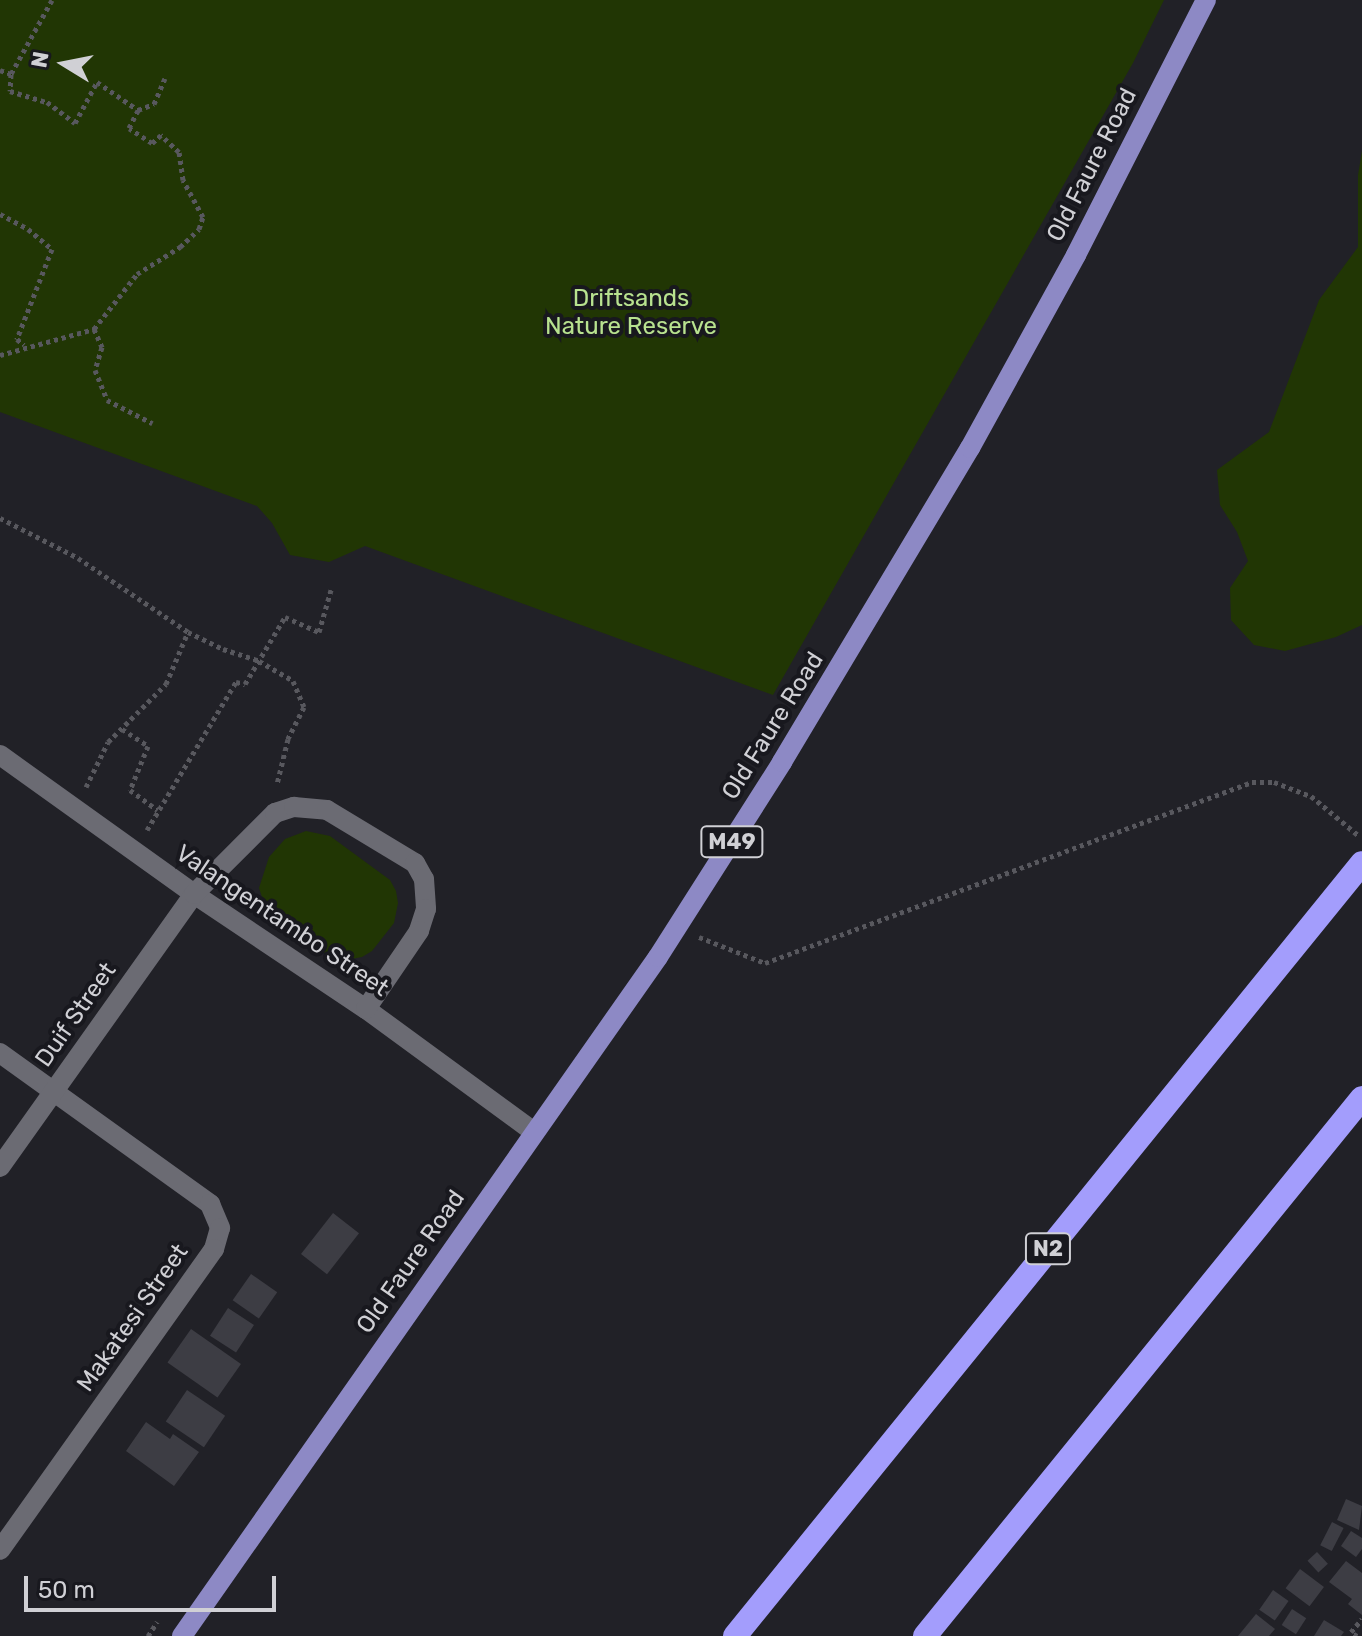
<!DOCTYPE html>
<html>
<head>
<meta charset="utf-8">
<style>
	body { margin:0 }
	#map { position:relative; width:1362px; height:1636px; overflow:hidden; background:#212127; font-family:Rubik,sans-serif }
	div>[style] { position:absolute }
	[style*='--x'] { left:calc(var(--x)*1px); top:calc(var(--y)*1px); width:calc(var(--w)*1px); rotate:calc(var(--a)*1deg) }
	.green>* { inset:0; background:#213604 }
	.building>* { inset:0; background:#3d3d44; transform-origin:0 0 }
	.path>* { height:5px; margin-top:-2.5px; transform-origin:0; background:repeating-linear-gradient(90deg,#58585e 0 4px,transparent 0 8px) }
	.minor>* { height:20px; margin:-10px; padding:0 10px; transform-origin:10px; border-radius:10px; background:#6b6b73 }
	.primary>* { height:20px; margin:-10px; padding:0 10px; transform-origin:10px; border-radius:10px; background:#8d89c5 }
	.motorway>* { height:24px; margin:-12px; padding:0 12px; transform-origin:12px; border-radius:12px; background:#a39dfc }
	span { translate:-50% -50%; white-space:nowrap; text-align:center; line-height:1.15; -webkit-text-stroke:8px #18181e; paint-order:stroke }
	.shield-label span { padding:2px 6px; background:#18181e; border:2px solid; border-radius:6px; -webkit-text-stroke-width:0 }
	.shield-label { font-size:22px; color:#d0d0d5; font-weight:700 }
	.street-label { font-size:24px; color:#d0d0d5 }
	.park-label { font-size:24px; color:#b8e28f }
	.north { position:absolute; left:24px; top:24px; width:80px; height:80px; -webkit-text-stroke:6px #18181e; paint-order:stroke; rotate:280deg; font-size:22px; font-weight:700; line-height:32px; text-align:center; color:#d0d0d5 }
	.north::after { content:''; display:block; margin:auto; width:28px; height:36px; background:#d0d0d5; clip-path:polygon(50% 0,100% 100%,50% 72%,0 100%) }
	.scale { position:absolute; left:24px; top:1576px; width:252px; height:36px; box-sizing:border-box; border:4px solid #d0d0d5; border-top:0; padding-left:10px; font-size:24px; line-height:28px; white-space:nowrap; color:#d0d0d5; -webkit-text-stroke:6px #18181e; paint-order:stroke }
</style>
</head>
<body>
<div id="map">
	<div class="green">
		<div style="clip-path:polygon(0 0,1164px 0,1133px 63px,773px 695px,365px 546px,329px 562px,290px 555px,272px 523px,257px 506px,0 412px)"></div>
		<div style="clip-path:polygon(1362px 151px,1362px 625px,1336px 637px,1285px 651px,1254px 645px,1231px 620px,1230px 588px,1248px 561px,1237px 532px,1220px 505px,1217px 470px,1269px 432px,1319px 300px,1358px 247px,1358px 175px)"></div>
		<div style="clip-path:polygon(306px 831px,330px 836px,390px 880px,396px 891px,398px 903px,394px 923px,372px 951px,362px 957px,351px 959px,327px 955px,272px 917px,266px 909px,259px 888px,269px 857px,285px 839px)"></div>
	</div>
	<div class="building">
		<div style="left:333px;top:1213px;width:33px;height:52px;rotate:38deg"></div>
		<div style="left:251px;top:1274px;width:32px;height:32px;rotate:35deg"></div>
		<div style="left:228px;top:1308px;width:31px;height:33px;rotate:33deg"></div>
		<div style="left:191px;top:1329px;width:61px;height:41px;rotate:35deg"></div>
		<div style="left:187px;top:1390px;width:46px;height:38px;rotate:34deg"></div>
		<div style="clip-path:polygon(146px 1422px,170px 1439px,173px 1434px,199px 1452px,174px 1486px,126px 1451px)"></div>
		<div style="clip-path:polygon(1346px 1499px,1362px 1506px,1359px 1530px,1337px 1520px)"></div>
		<div style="left:1332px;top:1522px;width:13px;height:26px;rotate:27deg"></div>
		<div style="clip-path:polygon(1351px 1531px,1362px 1538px,1362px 1549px,1356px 1557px,1341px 1546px)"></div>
		<div style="left:1317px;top:1552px;width:16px;height:13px;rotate:47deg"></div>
		<div style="clip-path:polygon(1346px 1561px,1362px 1573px,1362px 1615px,1348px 1604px,1352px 1599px,1329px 1582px)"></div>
		<div style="left:1300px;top:1569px;width:30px;height:24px;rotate:37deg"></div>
		<div style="left:1273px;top:1590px;width:19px;height:24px;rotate:35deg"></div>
		<div style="left:1292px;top:1609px;width:17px;height:19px;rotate:33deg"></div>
		<div style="clip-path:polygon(1256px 1614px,1275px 1629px,1269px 1636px,1238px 1636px)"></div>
		<div style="clip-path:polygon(1324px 1620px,1344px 1632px,1341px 1636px,1314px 1636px)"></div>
	</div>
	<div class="path">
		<div style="--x:52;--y:0;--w:85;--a:119"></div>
		<div style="--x:11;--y:74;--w:17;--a:93"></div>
		<div style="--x:10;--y:91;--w:39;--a:17"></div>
		<div style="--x:47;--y:102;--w:35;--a:37"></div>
		<div style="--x:75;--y:123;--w:47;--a:-61.8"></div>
		<div style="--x:97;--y:82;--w:50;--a:34.3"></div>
		<div style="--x:138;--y:110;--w:17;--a:-21"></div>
		<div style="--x:154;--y:104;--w:28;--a:-67"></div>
		<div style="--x:0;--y:70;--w:12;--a:20"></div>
		<div style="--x:0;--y:214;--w:32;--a:28"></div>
		<div style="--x:28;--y:229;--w:31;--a:40"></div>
		<div style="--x:52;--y:249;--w:97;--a:111.3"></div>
		<div style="--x:17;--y:339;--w:9;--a:41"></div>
		<div style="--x:94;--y:329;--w:70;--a:-52"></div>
		<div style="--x:137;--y:274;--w:51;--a:-32.1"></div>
		<div style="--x:180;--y:247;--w:26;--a:-43"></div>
		<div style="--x:199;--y:229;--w:13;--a:-72"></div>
		<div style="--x:203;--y:217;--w:42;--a:-118.4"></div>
		<div style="--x:183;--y:180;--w:28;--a:-98"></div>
		<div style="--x:179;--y:152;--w:25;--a:-137"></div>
		<div style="--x:161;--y:135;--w:12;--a:138"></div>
		<div style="--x:152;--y:143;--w:27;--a:-147"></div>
		<div style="--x:129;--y:128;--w:20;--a:-63"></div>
		<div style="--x:0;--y:355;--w:98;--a:-15.5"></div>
		<div style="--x:94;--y:329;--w:20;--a:66"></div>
		<div style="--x:102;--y:347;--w:24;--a:107"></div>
		<div style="--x:95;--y:370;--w:32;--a:68"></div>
		<div style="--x:107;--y:400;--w:51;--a:27.1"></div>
		<div style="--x:0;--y:518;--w:88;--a:27.1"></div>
		<div style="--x:78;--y:558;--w:133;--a:33.9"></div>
		<div style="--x:188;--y:632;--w:39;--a:26"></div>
		<div style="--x:223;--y:649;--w:38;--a:18"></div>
		<div style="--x:259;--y:661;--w:39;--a:30"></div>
		<div style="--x:293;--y:681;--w:28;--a:67"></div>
		<div style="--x:304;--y:707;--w:36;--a:117"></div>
		<div style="--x:288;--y:739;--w:46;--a:103.7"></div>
		<div style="--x:122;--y:729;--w:31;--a:33"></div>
		<div style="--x:148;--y:746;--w:48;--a:112.2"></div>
		<div style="--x:130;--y:790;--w:34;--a:36"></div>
		<div style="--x:86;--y:787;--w:50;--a:-63.9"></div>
		<div style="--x:108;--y:742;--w:82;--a:-45"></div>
		<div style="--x:166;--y:684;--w:56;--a:-67.1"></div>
		<div style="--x:147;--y:830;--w:173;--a:-59"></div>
		<div style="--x:236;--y:682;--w:9;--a:13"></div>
		<div style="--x:245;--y:684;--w:78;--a:-59.2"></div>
		<div style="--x:285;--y:617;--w:37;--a:24"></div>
		<div style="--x:319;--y:632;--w:44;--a:-74.1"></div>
		<div style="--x:699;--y:937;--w:71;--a:21.5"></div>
		<div style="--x:765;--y:963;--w:520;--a:-20.39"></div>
		<div style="--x:1252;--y:782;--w:22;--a:0"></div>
		<div style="--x:1274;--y:782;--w:40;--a:21"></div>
		<div style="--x:1311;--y:796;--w:61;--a:39.7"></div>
		<div style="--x:148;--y:1636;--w:17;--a:-57"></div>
		<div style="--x:1357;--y:1636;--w:7;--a:-146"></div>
		<div style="--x:1351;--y:1632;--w:17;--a:-50"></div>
	</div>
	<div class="minor">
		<div style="--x:0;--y:755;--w:239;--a:35.6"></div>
		<div style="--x:194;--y:894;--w:207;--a:33.8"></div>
		<div style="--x:366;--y:1009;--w:208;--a:36.2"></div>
		<div style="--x:0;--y:1053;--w:259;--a:35.7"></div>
		<div style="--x:210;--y:1204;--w:26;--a:67"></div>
		<div style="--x:220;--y:1228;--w:22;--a:106"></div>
		<div style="--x:214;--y:1249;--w:369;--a:125.4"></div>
		<div style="--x:0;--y:1167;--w:335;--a:-54.6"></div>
		<div style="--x:194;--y:894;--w:115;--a:-45"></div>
		<div style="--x:275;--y:813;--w:20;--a:-18"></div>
		<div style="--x:294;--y:807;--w:33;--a:5"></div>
		<div style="--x:327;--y:810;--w:103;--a:31.1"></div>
		<div style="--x:415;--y:863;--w:18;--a:61"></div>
		<div style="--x:424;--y:879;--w:30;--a:86"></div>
		<div style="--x:426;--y:909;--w:23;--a:108"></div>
		<div style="--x:419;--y:931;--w:94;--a:124.2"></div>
	</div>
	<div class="primary">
		<div style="--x:182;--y:1636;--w:829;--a:-54.97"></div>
		<div style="--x:658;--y:957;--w:231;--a:-57.5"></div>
		<div style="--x:782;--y:762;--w:366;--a:-59.1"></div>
		<div style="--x:970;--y:448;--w:220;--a:-61.2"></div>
		<div style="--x:1076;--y:255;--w:286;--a:-63"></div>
	</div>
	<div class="motorway">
		<div style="--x:735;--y:1636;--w:995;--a:-50.95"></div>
		<div style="--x:925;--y:1636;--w:693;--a:-50.91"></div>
	</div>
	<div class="shield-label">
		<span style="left:732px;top:842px">M49</span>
		<span style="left:1048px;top:1249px">N2</span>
	</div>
	<div class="street-label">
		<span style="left:1092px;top:165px;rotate:-63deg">Old Faure Road</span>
		<span style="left:773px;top:726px;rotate:-58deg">Old Faure Road</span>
		<span style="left:282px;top:921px;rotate:34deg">Valangentambo Street</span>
		<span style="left:76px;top:1015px;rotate:-55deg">Duif Street</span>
		<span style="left:411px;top:1262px;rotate:-55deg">Old Faure Road</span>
		<span style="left:133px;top:1318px;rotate:-55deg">Makatesi Street</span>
	</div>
	<div class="park-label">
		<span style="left:631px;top:313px">Driftsands<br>Nature Reserve</span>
	</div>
	<div class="north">N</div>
	<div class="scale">50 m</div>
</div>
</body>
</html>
